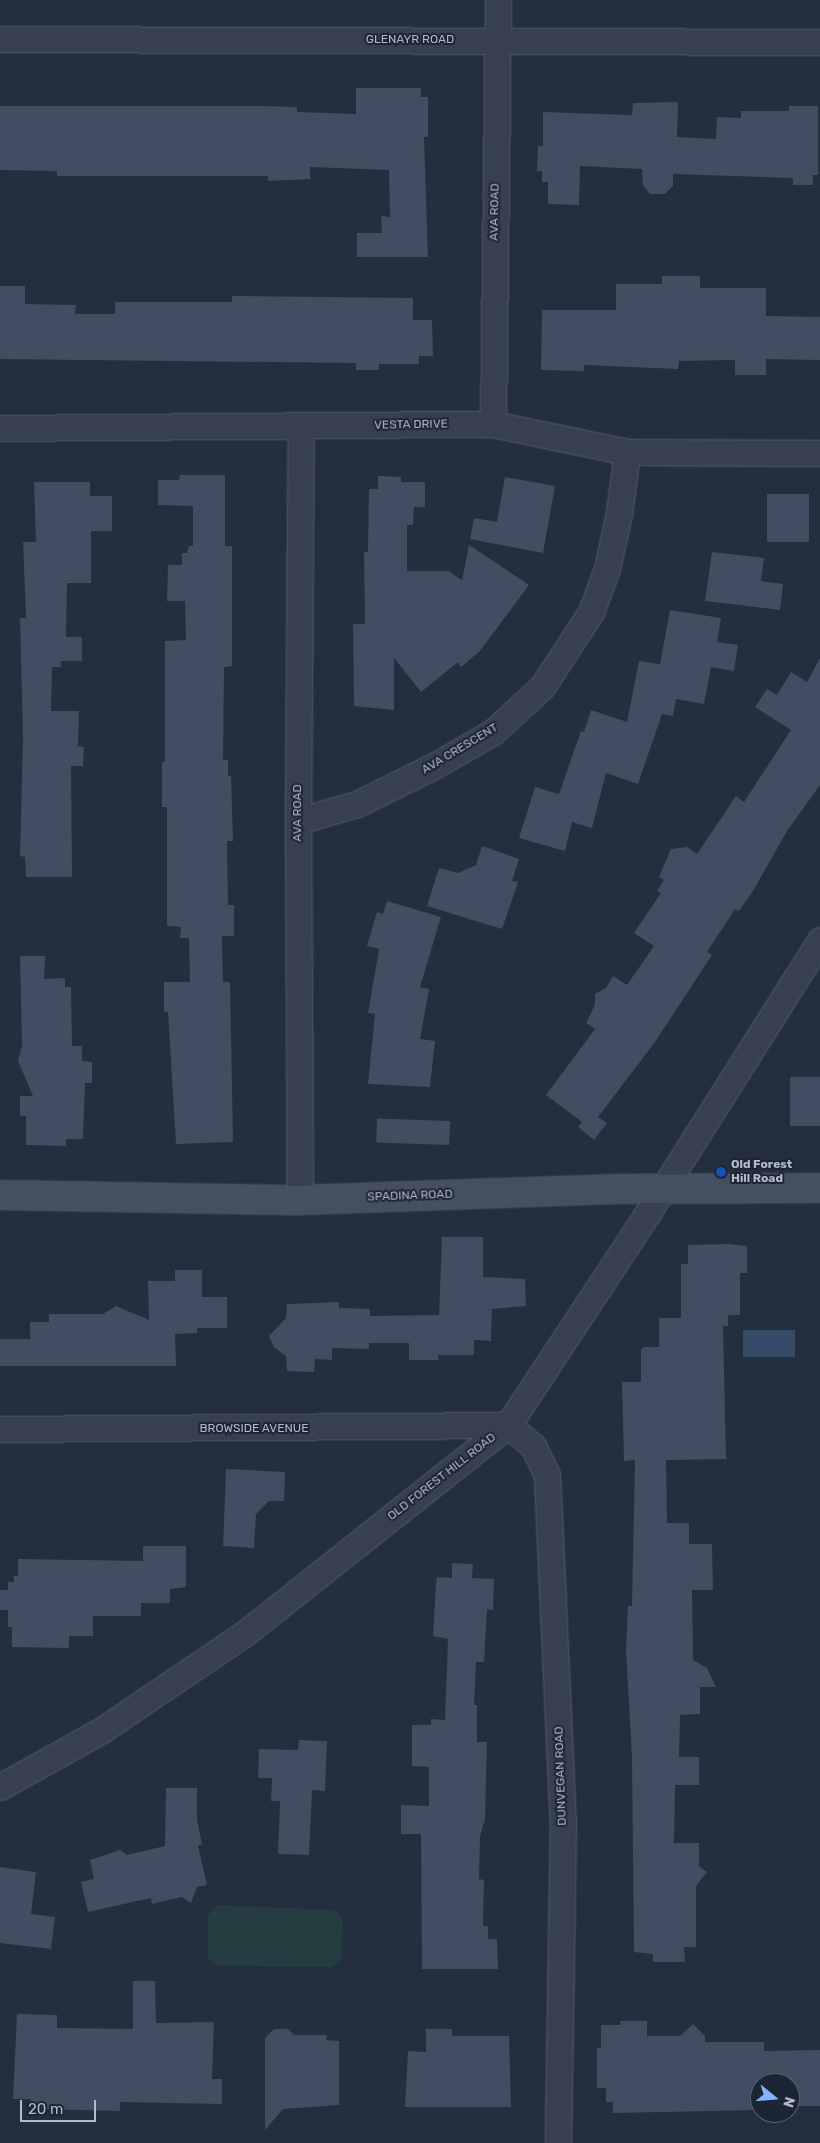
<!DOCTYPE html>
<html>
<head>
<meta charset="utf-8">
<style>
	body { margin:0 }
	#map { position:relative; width:820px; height:2143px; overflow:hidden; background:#232e3f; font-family:Rubik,sans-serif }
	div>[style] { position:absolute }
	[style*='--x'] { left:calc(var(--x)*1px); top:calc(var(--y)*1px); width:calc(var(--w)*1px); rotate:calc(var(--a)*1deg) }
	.green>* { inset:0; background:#253c40 }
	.water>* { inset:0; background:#374b69; transform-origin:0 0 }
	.building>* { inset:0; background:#414e61; transform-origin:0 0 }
	.roads { filter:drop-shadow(0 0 1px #555e6d) drop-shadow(0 0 1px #555e6d) }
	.street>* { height:25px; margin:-12.5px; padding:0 12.5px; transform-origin:12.5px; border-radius:12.5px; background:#37404f }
	.secondary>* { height:28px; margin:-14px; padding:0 14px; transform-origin:14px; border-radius:14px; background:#444f62 }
	.dots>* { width:14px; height:14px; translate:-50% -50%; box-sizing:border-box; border:2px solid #1c2534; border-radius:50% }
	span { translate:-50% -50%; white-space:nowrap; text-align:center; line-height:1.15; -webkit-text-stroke:4px #1c2534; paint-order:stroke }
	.street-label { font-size:12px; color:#b3bbca }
	.poi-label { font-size:12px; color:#b3bbca; font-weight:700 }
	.left { translate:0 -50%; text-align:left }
	.north { position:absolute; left:750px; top:2073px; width:50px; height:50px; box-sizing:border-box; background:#1c2534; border:1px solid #586170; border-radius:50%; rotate:107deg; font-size:14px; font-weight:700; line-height:20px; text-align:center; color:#b3bbca }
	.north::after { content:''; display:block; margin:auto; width:18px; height:22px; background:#84b2fd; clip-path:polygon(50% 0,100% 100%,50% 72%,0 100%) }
	.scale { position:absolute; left:20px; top:2100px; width:76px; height:22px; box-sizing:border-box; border:2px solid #b3bbca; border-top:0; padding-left:6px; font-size:15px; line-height:18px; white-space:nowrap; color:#b3bbca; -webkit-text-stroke:4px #1c2534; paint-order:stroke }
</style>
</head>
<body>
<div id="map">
	<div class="green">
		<div style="clip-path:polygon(217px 1905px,334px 1910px,343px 1917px,342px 1958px,332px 1967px,216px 1966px,208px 1959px,208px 1915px)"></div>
	</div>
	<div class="water">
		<div style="left:795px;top:1330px;width:27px;height:52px;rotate:90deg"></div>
	</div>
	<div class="building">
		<div style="clip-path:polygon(356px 88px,421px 88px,421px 97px,428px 97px,428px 137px,424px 137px,428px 257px,357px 257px,357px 233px,382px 233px,381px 216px,390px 217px,389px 170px,310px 167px,310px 179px,268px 181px,268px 176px,57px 176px,57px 171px,0 170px,0 106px,262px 106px,297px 107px,297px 112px,356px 114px)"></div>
		<div style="clip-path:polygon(678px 102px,677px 137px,716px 139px,717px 117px,741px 118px,741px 111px,789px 111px,789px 106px,818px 106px,818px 175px,813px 175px,813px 185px,793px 185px,793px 178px,673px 174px,673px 186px,665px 194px,650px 194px,643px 185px,642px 169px,580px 166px,579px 205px,548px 204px,548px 182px,542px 182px,542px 171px,537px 171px,538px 146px,543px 146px,543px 112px,632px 115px,633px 103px)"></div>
		<div style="clip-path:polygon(662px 276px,700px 276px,700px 288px,766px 288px,766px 316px,820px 317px,820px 360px,766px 359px,766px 375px,735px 375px,735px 360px,679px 361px,678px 369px,584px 365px,584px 371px,541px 370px,542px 310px,616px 310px,616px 284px,662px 284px)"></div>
		<div style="clip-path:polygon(0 286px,25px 286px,25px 304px,76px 305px,75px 314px,115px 314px,115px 302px,232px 302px,232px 296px,413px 298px,413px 320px,432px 320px,433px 356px,419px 356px,419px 364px,379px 364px,379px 370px,356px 370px,356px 363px,0 359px)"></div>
		<div style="clip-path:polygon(180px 475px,225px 475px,225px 546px,232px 546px,232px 666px,224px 667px,223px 760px,228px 760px,228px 776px,231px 776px,233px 841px,227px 841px,228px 905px,234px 905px,234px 936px,222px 936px,223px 982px,230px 982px,233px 1142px,176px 1144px,168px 1012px,164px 1012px,164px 982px,190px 982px,189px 938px,180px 938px,181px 927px,167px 926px,167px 807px,162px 807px,162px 762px,165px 762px,165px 641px,186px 640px,185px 601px,167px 601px,168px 565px,182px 565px,182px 553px,187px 553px,189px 546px,193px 546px,193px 506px,158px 505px,158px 480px,179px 480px)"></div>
		<div style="clip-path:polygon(378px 476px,401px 477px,401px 482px,425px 482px,425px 507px,414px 507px,413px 525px,407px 525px,407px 571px,448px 571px,462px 580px,469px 545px,529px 585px,480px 651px,461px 667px,458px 662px,421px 692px,394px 658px,394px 710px,354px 706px,353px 624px,365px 624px,364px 552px,368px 552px,369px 489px,378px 489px)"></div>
		<div style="clip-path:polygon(505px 477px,555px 486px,543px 553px,470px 539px,474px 518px,497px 522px)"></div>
		<div style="clip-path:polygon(34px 482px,90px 482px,90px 496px,112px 496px,112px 531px,91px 531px,91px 583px,67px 583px,66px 637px,82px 637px,82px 661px,61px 661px,61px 667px,52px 667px,51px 711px,79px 711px,78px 746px,84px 747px,83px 766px,71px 766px,72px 877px,26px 877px,25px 857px,20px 856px,23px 738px,20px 618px,26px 618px,23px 542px,36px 542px)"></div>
		<div style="left:767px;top:494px;width:42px;height:48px"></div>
		<div style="clip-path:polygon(712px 552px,764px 558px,761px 581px,783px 584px,780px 610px,705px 601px)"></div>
		<div style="clip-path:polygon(670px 610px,721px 618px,717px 642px,738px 645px,734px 671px,711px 667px,704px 704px,676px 699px,673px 716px,662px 714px,638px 784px,606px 773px,592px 828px,572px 822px,565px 851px,519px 838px,535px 787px,559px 794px,581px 731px,584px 732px,591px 710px,627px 722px,639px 661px,660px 664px)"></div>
		<div style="clip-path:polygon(820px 658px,820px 785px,787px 831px,753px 891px,739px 911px,735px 909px,707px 952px,712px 955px,655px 1042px,598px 1117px,607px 1123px,594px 1140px,578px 1127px,582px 1122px,546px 1095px,595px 1029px,586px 1023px,595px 1005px,595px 994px,606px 988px,613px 976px,627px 985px,654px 946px,634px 933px,661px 893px,657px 891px,664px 880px,659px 877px,671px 849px,687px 847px,697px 854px,736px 796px,744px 802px,791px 730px,755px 707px,767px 689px,777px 695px,791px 672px,807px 682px)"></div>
		<div style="clip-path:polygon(482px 846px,519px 859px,512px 881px,518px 882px,502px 929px,427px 906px,439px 868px,458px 873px,476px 865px)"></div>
		<div style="clip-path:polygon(387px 901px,441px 917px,420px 987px,429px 989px,420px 1039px,435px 1041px,430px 1087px,368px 1084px,375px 1014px,368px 1013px,379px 949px,367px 946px,377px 912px,383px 914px)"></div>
		<div style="clip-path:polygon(20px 956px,45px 956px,44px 979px,65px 978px,65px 987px,71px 987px,72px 1046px,82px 1046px,82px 1061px,92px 1062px,92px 1083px,85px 1083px,83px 1139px,66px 1139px,66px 1146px,26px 1145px,26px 1116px,20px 1116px,20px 1096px,33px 1096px,18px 1061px,22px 1046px)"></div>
		<div style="left:820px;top:1077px;width:49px;height:30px;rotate:90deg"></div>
		<div style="left:450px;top:1121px;width:24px;height:73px;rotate:92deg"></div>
		<div style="clip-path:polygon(442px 1237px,483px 1237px,483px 1277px,525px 1279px,526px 1306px,492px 1309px,491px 1341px,474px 1340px,474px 1355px,438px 1355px,439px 1360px,409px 1360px,409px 1343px,369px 1343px,369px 1349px,332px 1348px,332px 1360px,315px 1359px,314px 1372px,287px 1371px,286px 1356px,274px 1347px,269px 1336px,286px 1318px,287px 1304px,339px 1302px,339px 1308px,370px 1309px,370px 1316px,439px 1315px)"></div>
		<div style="clip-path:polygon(729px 1244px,747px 1246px,747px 1273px,740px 1273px,740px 1315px,728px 1315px,728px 1326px,723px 1326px,726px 1459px,666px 1460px,667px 1523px,689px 1523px,689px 1544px,712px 1544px,713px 1590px,692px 1590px,693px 1660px,707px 1668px,716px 1687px,700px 1687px,700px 1714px,680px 1715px,679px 1757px,699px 1757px,699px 1785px,675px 1785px,674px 1843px,699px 1843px,699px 1866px,707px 1872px,696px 1886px,696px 1947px,684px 1947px,685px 1962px,653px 1962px,653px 1954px,634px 1952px,632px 1757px,626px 1650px,628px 1606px,632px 1606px,635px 1460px,624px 1461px,622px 1382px,641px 1382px,641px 1350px,644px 1347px,659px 1347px,659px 1318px,681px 1318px,681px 1264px,688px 1264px,688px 1245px)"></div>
		<div style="clip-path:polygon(175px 1270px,202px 1270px,202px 1297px,227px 1297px,227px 1328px,197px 1328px,197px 1333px,175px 1334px,176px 1366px,0 1366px,0 1339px,30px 1339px,30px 1322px,49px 1322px,49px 1314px,103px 1314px,116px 1306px,149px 1320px,148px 1281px,175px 1281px)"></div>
		<div style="clip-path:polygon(226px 1469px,285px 1472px,284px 1501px,269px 1501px,256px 1514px,254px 1548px,223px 1546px)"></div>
		<div style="clip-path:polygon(143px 1546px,186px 1546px,186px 1587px,170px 1589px,170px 1603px,141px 1603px,141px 1616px,93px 1616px,93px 1636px,69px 1636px,69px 1648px,12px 1647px,12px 1627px,8px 1627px,8px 1610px,0 1610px,0 1590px,8px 1590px,8px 1582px,14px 1582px,14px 1576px,18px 1576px,18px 1559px,143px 1561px)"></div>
		<div style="clip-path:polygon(452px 1563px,473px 1564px,472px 1578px,494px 1579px,493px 1610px,487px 1609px,484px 1662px,476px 1662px,474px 1705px,477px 1705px,477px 1742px,487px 1742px,485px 1819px,480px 1836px,479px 1879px,484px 1880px,483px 1926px,488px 1926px,488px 1939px,497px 1939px,498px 1969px,422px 1969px,421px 1834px,401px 1834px,401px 1805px,429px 1806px,429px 1767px,412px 1766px,412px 1725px,431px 1725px,431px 1719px,445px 1720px,448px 1639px,433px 1636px,436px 1584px,437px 1577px,452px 1578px)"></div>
		<div style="clip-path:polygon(299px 1740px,327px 1741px,325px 1791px,312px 1790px,309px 1855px,278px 1854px,280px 1801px,271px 1801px,272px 1778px,258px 1778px,259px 1749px,298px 1750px)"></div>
		<div style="clip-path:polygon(166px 1788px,197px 1788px,197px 1820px,202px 1844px,198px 1846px,207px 1885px,197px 1887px,191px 1903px,182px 1897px,152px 1904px,151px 1898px,88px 1912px,81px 1882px,94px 1879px,90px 1860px,120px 1850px,127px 1855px,165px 1846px)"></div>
		<div style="clip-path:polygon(0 1867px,36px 1872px,31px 1914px,55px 1917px,51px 1949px,0 1943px)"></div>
		<div style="clip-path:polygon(133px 1981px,155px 1981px,156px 2023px,214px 2022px,212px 2079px,222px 2079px,222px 2104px,120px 2102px,120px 2111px,38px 2109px,38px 2106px,31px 2106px,31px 2099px,13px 2099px,17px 2014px,57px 2015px,57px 2028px,133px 2029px)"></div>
		<div style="clip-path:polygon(620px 2021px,647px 2021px,647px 2036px,680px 2036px,693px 2024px,705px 2036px,705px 2042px,764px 2042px,764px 2051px,820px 2050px,820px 2106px,790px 2106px,790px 2083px,760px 2083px,760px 2110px,613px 2113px,613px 2102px,606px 2102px,606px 2088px,597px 2088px,597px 2048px,601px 2048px,601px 2025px,621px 2025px)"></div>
		<div style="clip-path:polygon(274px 2029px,288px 2029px,294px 2035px,327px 2035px,326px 2040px,339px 2041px,339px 2105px,283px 2109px,265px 2130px,265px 2038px)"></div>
		<div style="clip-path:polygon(426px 2029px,452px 2029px,452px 2036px,509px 2036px,511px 2107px,405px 2107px,408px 2051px,426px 2052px)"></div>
	</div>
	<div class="roads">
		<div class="street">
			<div style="--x:0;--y:39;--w:820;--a:0.21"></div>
			<div style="--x:493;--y:424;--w:424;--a:-89.3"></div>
			<div style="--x:0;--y:428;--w:493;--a:-0.5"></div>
			<div style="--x:493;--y:424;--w:137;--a:11.8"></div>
			<div style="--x:627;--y:452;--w:193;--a:0.3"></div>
			<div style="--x:298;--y:821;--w:61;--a:-16.1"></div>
			<div style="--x:357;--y:804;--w:84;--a:-26.3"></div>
			<div style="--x:432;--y:767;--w:70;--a:-29.8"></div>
			<div style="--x:493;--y:732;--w:67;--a:-42.6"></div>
			<div style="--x:542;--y:687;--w:90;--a:-56.8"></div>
			<div style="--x:591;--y:612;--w:46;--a:-69.6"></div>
			<div style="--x:607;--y:569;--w:57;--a:-77.9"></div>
			<div style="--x:619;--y:513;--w:62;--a:-82.5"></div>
			<div style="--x:300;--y:1200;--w:379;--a:-90.3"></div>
			<div style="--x:298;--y:821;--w:395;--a:-89.6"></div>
			<div style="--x:0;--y:1429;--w:508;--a:-0.45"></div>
			<div style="--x:508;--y:1425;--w:33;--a:40"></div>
			<div style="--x:533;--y:1446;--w:32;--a:64"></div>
			<div style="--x:547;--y:1475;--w:346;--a:87.4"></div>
			<div style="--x:563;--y:1821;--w:322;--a:90.9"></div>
			<div style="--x:0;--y:1787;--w:117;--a:-29.2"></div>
			<div style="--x:102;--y:1730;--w:171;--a:-34.1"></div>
			<div style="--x:244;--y:1634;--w:337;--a:-38.4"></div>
			<div style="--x:508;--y:1425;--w:253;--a:-56.6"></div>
			<div style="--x:647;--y:1214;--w:324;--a:-57.7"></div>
		</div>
		<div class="secondary">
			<div style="--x:0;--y:1195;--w:300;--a:1"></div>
			<div style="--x:300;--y:1200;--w:316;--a:-2"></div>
			<div style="--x:616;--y:1189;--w:204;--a:-0.3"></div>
		</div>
	</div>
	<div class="dots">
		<div style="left:721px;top:1172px;background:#1a4fb4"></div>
	</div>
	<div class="street-label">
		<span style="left:410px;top:40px">GLENAYR ROAD</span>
		<span style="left:495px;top:212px;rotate:-89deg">AVA ROAD</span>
		<span style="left:411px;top:425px;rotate:-1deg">VESTA DRIVE</span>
		<span style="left:460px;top:749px;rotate:-31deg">AVA CRESCENT</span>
		<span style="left:298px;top:813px;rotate:-90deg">AVA ROAD</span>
		<span style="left:410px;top:1196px;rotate:-2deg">SPADINA ROAD</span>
		<span style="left:254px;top:1429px">BROWSIDE AVENUE</span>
		<span style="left:442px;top:1477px;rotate:-38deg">OLD FOREST HILL ROAD</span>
		<span style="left:561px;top:1776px;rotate:-92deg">DUNVEGAN ROAD</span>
	</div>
	<div class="poi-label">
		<span class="left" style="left:731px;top:1172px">Old Forest<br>Hill Road</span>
	</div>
	<div class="north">N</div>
	<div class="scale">20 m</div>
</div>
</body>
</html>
